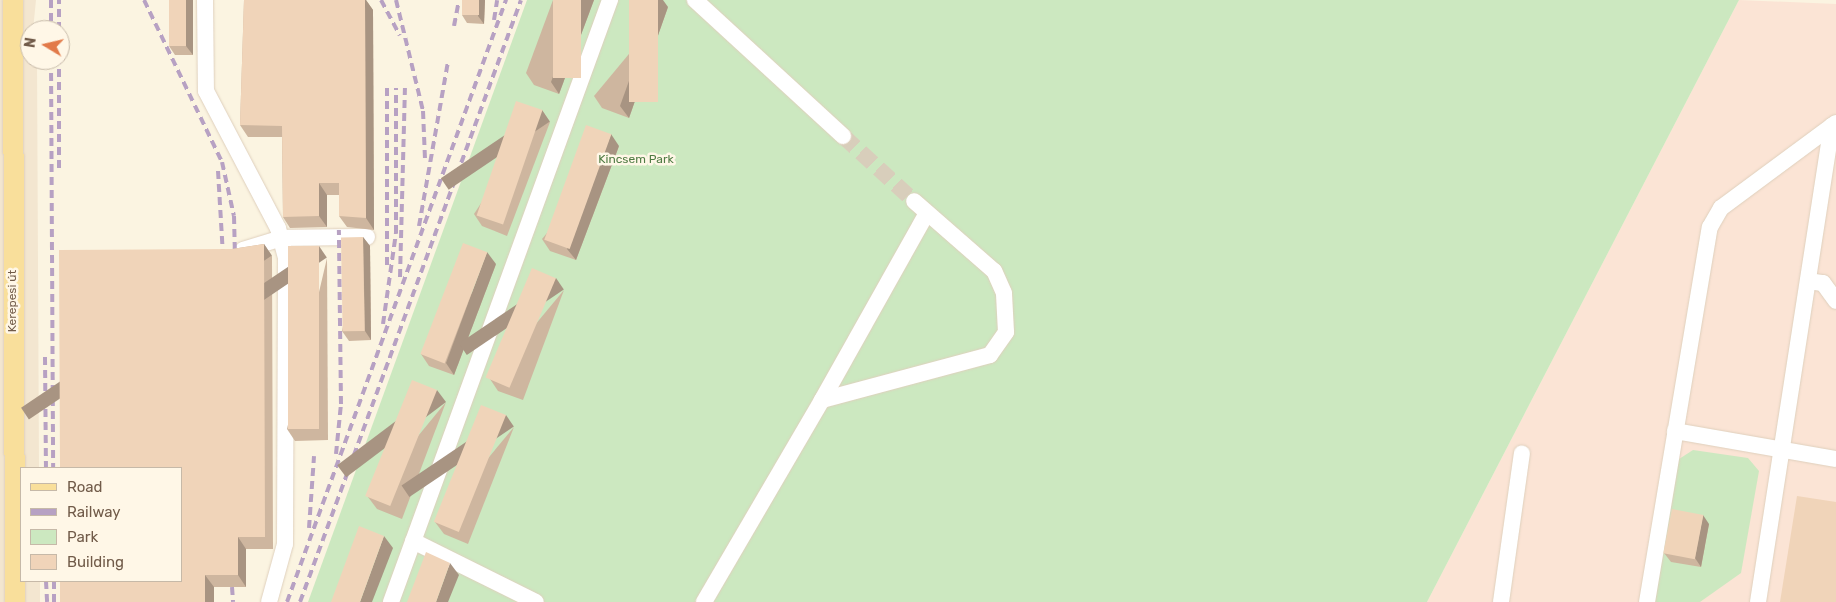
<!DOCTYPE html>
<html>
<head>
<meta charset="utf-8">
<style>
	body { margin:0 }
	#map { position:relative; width:1836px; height:602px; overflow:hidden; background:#fbf4e1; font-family:Rubik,sans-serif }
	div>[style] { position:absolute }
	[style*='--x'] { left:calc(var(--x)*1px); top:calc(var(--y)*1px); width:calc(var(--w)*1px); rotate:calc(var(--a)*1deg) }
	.residential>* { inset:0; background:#f3e6d0 }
	.commercial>* { inset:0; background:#fbe4d5 }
	.green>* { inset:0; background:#cce8c0 }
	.minor-tunnel>* { height:16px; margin-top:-8px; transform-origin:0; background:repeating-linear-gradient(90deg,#d8cebb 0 16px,transparent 0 24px) }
	.roads { filter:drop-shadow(0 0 1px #dfd0bd) drop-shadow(0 0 1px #dfd0bd) }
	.minor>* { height:16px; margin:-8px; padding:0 8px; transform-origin:8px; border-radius:8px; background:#fff }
	.major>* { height:20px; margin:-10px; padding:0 10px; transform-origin:10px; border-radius:10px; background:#f9df9b }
	.rail>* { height:4px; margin-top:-2px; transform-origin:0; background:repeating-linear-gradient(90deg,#b7a1c3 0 8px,transparent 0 13px) }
	.wall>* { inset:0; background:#ceb69f }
	.shaded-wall>* { inset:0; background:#a89482; transform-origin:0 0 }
	.building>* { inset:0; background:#f0d4b9; transform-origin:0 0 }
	span { translate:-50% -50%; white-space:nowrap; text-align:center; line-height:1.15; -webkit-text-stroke:5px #fff7e7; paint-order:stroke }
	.park-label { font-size:12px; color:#507c44 }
	.street-label { font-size:12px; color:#715b49 }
	.legend { position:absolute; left:20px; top:467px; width:162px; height:115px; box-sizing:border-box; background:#fff7e7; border:1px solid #c6b9a8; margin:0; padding:6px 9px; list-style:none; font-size:15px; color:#715b49 }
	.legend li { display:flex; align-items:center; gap:10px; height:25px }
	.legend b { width:25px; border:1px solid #c6b9a8 }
	.north { position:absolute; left:20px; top:20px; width:50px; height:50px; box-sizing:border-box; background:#fff7e7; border:1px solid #c6b9a8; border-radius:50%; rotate:279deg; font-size:14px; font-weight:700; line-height:20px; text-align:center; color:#715b49 }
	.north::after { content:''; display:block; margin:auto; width:18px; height:22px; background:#e27a49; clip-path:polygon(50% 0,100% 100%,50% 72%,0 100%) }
</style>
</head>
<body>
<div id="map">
	<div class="residential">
		<div style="clip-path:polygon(0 0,36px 0,30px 60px,37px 60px,39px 468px,21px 468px,21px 581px,40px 581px,40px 602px,0 602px)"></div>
	</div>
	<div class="commercial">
		<div style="clip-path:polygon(1739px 0,1836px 4px,1836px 602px,1427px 602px)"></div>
	</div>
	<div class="green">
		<div style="clip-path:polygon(527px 0,1739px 0,1427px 602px,308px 602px)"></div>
		<div style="clip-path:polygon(1693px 450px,1748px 458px,1759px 471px,1741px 573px,1700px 602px,1654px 602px,1676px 461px)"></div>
	</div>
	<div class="minor-tunnel">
		<div style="--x:843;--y:136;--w:96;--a:42.5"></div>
	</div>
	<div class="roads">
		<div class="minor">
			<div style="--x:205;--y:0;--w:91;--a:89.4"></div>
			<div style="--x:206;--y:91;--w:155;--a:62.3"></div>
			<div style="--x:278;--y:228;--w:31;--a:75"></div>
			<div style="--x:286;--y:258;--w:286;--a:90.2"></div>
			<div style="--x:285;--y:544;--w:60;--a:105.4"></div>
			<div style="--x:695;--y:0;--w:201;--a:42.6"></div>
			<div style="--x:243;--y:250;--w:41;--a:-17.1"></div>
			<div style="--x:282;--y:238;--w:85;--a:-0.7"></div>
			<div style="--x:1808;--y:281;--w:15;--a:8"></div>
			<div style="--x:1823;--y:283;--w:22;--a:54"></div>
			<div style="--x:822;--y:400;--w:214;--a:-60.7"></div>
			<div style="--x:1675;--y:431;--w:163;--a:9.9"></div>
			<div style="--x:413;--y:541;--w:137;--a:26.4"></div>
			<div style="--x:391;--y:602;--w:641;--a:-70.01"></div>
			<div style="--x:704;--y:602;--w:234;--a:-59.7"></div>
			<div style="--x:822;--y:400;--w:174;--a:-15"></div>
			<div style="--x:990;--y:355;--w:28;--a:-55"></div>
			<div style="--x:1006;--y:332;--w:39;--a:-93"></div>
			<div style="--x:1004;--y:293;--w:24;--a:-114"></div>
			<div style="--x:994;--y:271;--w:106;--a:-138.8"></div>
			<div style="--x:1501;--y:602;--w:150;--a:-82"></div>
			<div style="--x:1647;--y:602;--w:380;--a:-80.5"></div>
			<div style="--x:1710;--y:227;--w:22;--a:-60"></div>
			<div style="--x:1721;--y:208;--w:143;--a:-36.5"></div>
			<div style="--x:1758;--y:602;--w:482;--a:-81.2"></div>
		</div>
		<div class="major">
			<div style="--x:13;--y:0;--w:602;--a:89.81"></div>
		</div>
	</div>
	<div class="rail">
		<div style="--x:51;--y:0;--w:30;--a:90"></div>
		<div style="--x:144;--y:0;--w:180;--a:64.3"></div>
		<div style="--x:222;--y:162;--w:55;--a:77.5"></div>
		<div style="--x:234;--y:216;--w:40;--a:88.6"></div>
		<div style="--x:381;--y:0;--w:40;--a:62"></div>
		<div style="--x:396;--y:0;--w:114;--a:76.3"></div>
		<div style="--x:423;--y:111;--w:48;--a:87.6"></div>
		<div style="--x:494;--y:20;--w:20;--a:-81"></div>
		<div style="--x:454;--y:26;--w:25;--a:-79"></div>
		<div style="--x:59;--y:30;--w:30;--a:-90"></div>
		<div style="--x:51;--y:60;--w:408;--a:89.7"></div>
		<div style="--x:387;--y:88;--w:177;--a:90"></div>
		<div style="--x:59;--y:168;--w:108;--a:-90"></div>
		<div style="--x:218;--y:171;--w:85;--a:86.6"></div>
		<div style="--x:419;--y:226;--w:168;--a:-80"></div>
		<div style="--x:400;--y:277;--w:189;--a:-88.5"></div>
		<div style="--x:383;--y:324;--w:92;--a:-81.9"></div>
		<div style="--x:396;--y:233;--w:145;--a:-90"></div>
		<div style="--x:45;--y:357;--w:111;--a:89.5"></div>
		<div style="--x:336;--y:454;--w:50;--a:-84.3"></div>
		<div style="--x:341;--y:404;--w:174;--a:-90.7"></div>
		<div style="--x:309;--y:528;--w:72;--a:-86"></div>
		<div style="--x:46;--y:581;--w:21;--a:87"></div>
		<div style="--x:54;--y:581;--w:21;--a:90"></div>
		<div style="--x:232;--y:587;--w:15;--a:86"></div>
		<div style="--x:287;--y:602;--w:641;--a:-70.01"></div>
		<div style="--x:300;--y:602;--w:641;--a:-69.84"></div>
	</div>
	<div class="wall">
		<div style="clip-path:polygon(169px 0,193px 0,193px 55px,175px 55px,169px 46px)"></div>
		<div style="clip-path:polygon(244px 0,366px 0,373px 10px,374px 230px,347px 227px,339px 216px,339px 195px,327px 195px,327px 227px,290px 228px,283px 217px,282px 137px,248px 137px,240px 125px)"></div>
		<div style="clip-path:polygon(485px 0,484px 24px,467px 23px,462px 15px)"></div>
		<div style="clip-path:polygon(553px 0,594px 0,559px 94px,534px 85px,526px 73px)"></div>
		<div style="clip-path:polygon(668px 7px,629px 118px,602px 108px,594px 96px)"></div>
		<div style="clip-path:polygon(542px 110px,550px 122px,507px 236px,482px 226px,474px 214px)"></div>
		<div style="clip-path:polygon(619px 146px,576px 260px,550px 251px,542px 239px)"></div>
		<div style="clip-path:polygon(363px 237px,370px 246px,371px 340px,349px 341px,342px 331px)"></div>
		<div style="clip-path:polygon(264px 244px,272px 256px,273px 549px,246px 549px,246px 587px,214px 587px,214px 602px,60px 602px,232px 249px)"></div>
		<div style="clip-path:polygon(327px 258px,328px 440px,295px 441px,287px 429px)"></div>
		<div style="clip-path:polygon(496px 264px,454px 375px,429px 366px,421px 354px)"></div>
		<div style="clip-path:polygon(564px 290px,523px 400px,498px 391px,490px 379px)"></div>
		<div style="clip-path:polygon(446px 402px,402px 519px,377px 509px,368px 497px)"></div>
		<div style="clip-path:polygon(514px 427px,468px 544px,444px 534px,435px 522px)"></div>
		<div style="clip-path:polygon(1709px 524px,1701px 567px,1671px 562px,1664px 553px)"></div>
	</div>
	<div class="shaded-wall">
		<div style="clip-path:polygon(186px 0,193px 0,193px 55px,186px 46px)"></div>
		<div style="clip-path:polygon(365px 0,366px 0,373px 10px,374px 230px,366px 218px)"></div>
		<div style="clip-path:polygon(479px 0,485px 0,484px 24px,478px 16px)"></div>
		<div style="clip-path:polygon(581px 0,594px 0,559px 94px,551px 82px)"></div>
		<div style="clip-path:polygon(658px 0,663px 0,668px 7px,629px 118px,620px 106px)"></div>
		<div style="left:542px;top:110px;width:14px;height:122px;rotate:56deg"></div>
		<div style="clip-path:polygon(611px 134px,619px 146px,576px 260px,567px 249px)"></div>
		<div style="clip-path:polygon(319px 183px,327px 195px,327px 227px,319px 216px)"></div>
		<div style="clip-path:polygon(363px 237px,370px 246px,371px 340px,365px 331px)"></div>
		<div style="left:264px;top:244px;width:14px;height:293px;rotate:56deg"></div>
		<div style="left:319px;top:246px;width:14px;height:183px;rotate:56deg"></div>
		<div style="clip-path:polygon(487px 252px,496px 264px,454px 375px,446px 363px)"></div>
		<div style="left:556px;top:278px;width:14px;height:117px;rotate:56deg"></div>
		<div style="left:437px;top:390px;width:15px;height:125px;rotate:53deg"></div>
		<div style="left:506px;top:415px;width:14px;height:126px;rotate:56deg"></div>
		<div style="clip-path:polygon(1703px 515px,1709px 524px,1701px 567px,1695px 558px)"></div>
		<div style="clip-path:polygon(384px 536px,393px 548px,372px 602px,360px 602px)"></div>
		<div style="clip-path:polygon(238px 537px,246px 549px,246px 587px,238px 575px)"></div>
		<div style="clip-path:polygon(450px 563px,459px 575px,448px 602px,436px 602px)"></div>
		<div style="clip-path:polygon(205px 575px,214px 587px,214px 602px,205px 602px)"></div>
	</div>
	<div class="building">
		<div style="left:169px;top:0;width:17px;height:46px"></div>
		<div style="clip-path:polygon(244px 0,365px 0,366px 218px,339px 216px,339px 183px,319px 183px,319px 216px,283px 217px,282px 126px,240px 125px)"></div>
		<div style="left:462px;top:0;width:17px;height:15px"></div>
		<div style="left:553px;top:0;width:28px;height:78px"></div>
		<div style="left:629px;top:0;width:29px;height:102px"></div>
		<div style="left:516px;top:101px;width:28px;height:121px;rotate:19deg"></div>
		<div style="left:586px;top:125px;width:27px;height:122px;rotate:20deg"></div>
		<div style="left:363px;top:237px;width:94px;height:22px;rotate:89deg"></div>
		<div style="left:463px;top:243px;width:26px;height:119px;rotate:21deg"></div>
		<div style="clip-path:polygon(264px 244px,265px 537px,238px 537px,238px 575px,205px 575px,205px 602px,60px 602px,60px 581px,181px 581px,181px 468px,60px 468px,59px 250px,232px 249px)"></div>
		<div style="left:288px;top:246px;width:31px;height:183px"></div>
		<div style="left:532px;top:268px;width:26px;height:119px;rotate:23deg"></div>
		<div style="left:412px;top:380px;width:27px;height:125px;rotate:22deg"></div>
		<div style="left:481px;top:405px;width:27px;height:126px;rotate:22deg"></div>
		<div style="clip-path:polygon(1797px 496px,1836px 502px,1836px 602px,1780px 602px)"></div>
		<div style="left:1672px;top:509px;width:32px;height:45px;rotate:11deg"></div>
		<div style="clip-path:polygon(359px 526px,384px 536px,360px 602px,331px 602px)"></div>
		<div style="clip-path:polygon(426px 552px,450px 563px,436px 602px,407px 602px)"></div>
	</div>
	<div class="park-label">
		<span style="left:636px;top:160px">Kincsem Park</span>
	</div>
	<div class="street-label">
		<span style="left:13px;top:301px;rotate:-90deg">Kerepesi út</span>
	</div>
	<ul class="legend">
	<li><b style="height:6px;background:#f9df9b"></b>Road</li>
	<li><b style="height:6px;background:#b7a1c3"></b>Railway</li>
	<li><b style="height:14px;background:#cce8c0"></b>Park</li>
	<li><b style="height:14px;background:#f0d4b9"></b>Building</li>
	</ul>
	<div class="north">N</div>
</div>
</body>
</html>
